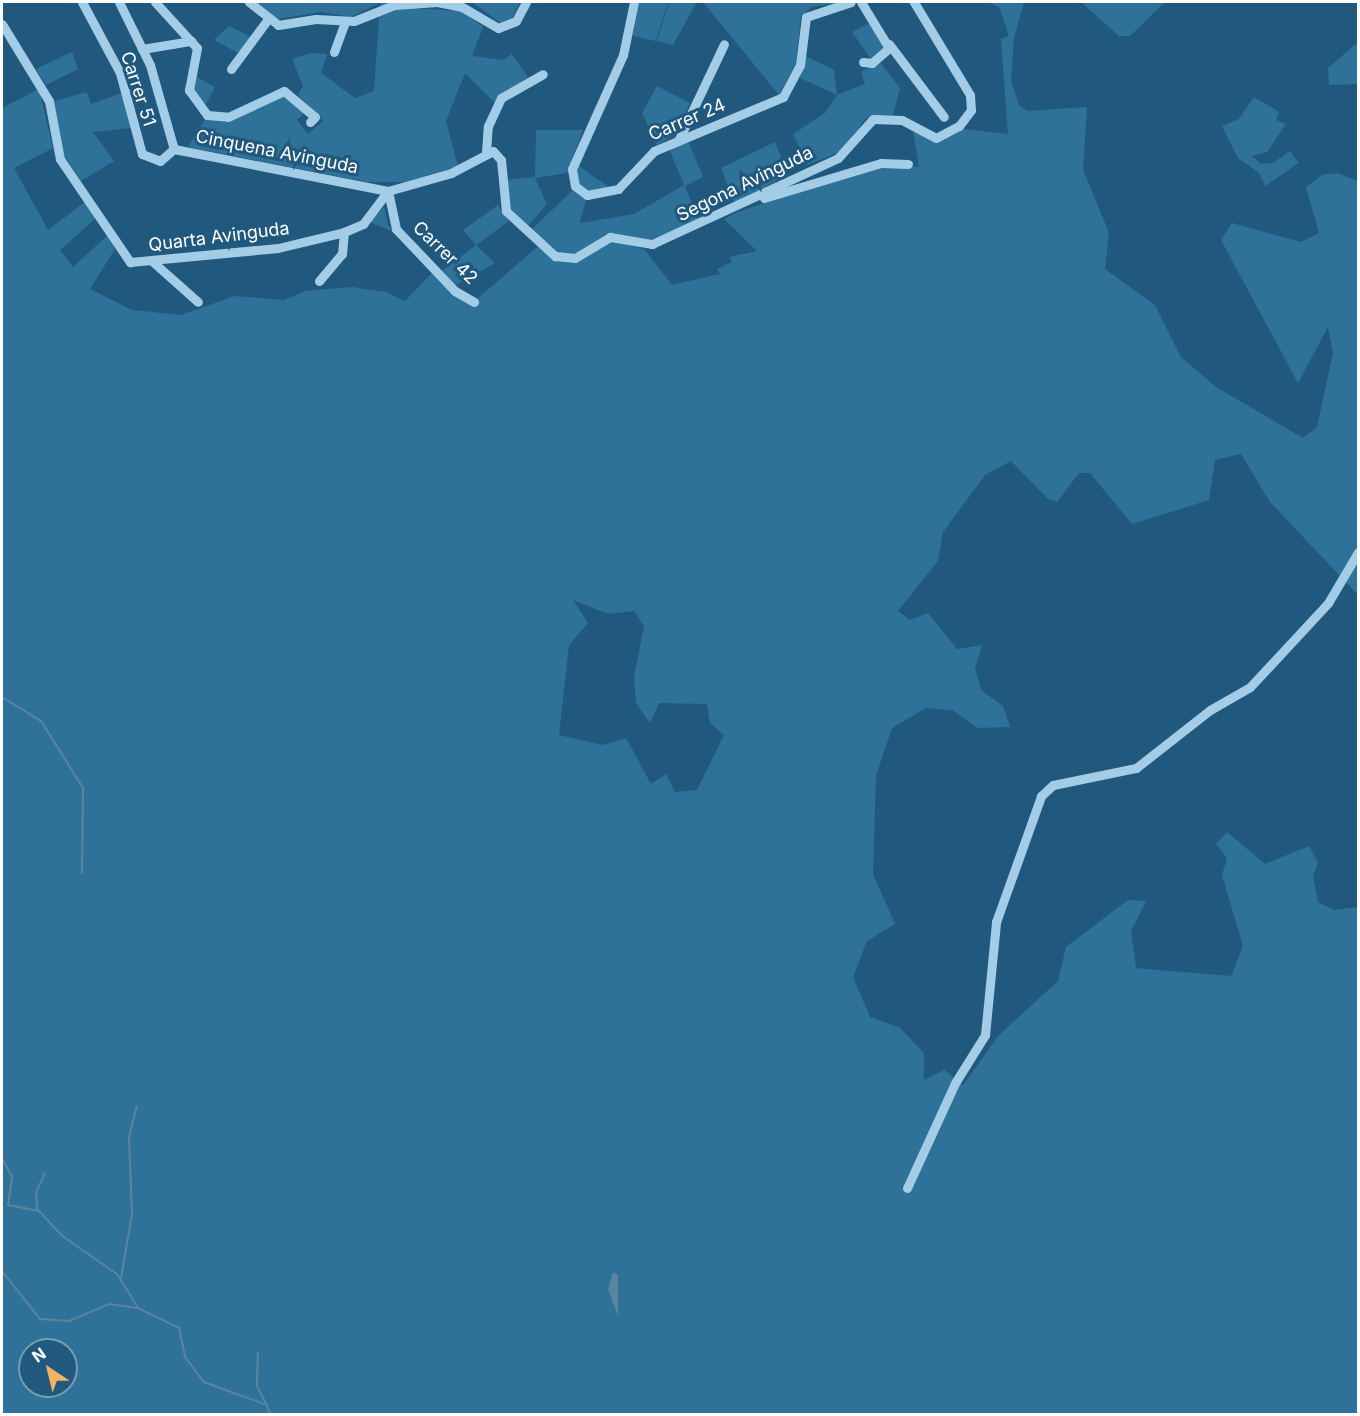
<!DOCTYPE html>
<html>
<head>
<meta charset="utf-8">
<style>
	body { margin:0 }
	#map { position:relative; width:1360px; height:1416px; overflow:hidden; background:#20597d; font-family:Inter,sans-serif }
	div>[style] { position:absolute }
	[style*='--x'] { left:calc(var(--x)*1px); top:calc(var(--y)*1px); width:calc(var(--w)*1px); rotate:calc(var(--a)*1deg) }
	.green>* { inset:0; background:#2f7299 }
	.water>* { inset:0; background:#5a849f }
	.stream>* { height:2px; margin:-1px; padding:0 1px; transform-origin:1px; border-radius:1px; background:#5a849f }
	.minor>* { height:9px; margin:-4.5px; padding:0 4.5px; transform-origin:4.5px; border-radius:4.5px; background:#a3cde7 }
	span { translate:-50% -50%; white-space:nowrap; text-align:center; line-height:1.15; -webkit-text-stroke:6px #20597d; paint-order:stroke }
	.street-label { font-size:18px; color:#fff }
	.frame { position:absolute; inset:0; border:3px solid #fff; pointer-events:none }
	.north { position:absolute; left:18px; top:1338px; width:60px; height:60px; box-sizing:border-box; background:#20597d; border:2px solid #799bb1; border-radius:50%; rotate:325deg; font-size:16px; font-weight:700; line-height:24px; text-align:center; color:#fff }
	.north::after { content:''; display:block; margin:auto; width:21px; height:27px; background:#f5b263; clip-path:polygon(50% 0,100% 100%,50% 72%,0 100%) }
</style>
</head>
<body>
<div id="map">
	<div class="green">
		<div style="clip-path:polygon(257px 2px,413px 2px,413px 8px,461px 11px,483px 27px,472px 56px,503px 60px,512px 54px,528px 77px,494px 102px,465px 73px,446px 121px,458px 166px,405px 182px,367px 182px,188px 147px,206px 118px,229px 121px,281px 95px,305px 112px,297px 120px,308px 134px,323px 121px,298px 95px,303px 86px,292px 59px,311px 53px,327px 54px,321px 73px,355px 98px,374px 91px,380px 3px,351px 17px,321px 12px,277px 19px)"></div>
		<div style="clip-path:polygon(472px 2px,520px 2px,511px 20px,502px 24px)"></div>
		<div style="clip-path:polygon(639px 2px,668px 2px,656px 41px,633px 36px)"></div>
		<div style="clip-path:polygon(669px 2px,697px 2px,673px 45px,657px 41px)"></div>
		<div style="clip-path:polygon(703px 2px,844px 2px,812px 7px,801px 16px,796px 64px,779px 95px)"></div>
		<div style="clip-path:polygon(evenodd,987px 2px,1024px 2px,1014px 38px,1011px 81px,1019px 105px,1027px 111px,1087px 107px,1083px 169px,1109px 233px,1105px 269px,1155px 305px,1181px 357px,1216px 387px,1303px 438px,1317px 427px,1333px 353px,1328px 327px,1298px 383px,1221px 240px,1232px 223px,1301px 242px,1319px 233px,1306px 187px,1322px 175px,1337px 173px,1358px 181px,1358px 595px,1270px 502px,1241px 454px,1215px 460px,1209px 500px,1132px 524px,1090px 473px,1079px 473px,1057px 502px,1048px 499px,1011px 461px,985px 475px,943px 532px,938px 561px,898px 611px,910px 620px,928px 613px,957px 649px,982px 645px,975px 668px,981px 690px,1003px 706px,1010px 727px,978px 728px,952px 710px,926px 708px,892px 728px,876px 775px,873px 874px,895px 924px,867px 941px,853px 977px,870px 1017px,900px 1028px,924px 1053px,924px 1080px,944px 1070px,963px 1085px,999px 1035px,1058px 981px,1066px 947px,1128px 900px,1146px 901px,1131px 931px,1136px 968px,1231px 976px,1243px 946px,1222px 875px,1227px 858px,1216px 844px,1227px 832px,1265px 864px,1309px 846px,1318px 863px,1313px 876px,1318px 902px,1334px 910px,1358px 907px,1358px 1414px,2px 1414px,2px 108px,39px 89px,53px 148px,14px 168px,48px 230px,85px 202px,96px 218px,60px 250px,73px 267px,107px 236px,115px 249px,90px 289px,132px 310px,181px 315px,235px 296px,284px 300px,305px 291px,352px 287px,386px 292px,405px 301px,432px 273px,477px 299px,537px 247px,568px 263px,610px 241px,644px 249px,672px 285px,720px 274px,717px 269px,732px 262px,729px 257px,757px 251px,724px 219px,738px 212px,879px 165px,919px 167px,913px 131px,934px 141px,962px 129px,1008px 134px,1001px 39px,1009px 36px,999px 7px,987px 2px,573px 600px,608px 614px,634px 611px,644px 626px,634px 677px,636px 703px,650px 723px,659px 703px,707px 704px,710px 723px,724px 735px,697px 790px,675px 792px,666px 774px,651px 784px,626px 738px,603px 745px,559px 735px,569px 645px,588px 623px,573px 600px,987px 2px,30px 1350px,66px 1350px,66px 1386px,30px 1386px,30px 1350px)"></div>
		<div style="clip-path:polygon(1081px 2px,1165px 2px,1130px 36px,1119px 36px)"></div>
		<div style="clip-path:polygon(870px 23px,884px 47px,871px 59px,852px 32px)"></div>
		<div style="clip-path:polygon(229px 26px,251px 37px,238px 53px,214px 40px)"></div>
		<div style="clip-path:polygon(1358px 42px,1358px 84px,1329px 85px,1328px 68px)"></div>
		<div style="clip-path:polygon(72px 52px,78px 69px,46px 85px,36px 69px)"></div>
		<div style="clip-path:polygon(805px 56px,834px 70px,837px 95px,865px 84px,861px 72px,880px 62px,900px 88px,893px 115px,866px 118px,842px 151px,807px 165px,793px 134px,825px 113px,837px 95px,800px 78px)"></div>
		<div style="clip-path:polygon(195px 76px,215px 87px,204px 108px,193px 93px)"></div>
		<div style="clip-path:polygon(657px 86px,690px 103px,676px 134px,657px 145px,642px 113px)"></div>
		<div style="clip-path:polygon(87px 92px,91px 104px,122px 93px,131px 128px,93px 132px,114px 161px,81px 181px,62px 152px,54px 101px)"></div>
		<div style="clip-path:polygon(1254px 97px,1279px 112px,1276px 120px,1286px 124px,1267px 152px,1252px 156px,1261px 164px,1273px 163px,1290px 151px,1299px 163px,1265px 186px,1259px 173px,1238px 158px,1222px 126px,1239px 119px)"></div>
		<div style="clip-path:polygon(536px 130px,583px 130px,567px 173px,535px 178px,547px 204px,527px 227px,509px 207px,505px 180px,535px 177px)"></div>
		<div style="clip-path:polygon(688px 141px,703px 177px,685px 186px,699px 221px,649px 240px,606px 234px,576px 254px,560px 254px,531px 230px,573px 190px,586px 199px,580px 223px,634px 214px,684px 185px,669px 149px)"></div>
		<div style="clip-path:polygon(775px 142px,788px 174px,735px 204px,721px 168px)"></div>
		<div style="clip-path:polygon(578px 165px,594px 177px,611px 188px,589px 191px,578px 184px)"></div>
		<div style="clip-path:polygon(498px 205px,509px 221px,476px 245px,495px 263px,456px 285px,442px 271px,476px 245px,463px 230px)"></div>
		<div style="clip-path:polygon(384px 207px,388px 225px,394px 232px,370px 222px)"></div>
	</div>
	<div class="water">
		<div style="clip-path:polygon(613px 1272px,618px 1275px,618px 1316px,608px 1289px)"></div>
	</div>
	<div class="stream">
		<div style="--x:2;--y:697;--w:46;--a:31.6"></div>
		<div style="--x:41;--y:721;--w:79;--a:57.9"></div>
		<div style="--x:83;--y:788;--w:85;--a:90.7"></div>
		<div style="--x:2;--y:1158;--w:21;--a:62"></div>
		<div style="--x:12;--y:1177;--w:28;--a:98"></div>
		<div style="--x:8;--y:1205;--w:32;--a:11"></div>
		<div style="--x:39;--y:1211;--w:33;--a:47"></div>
		<div style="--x:61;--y:1235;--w:68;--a:34.9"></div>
		<div style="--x:117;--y:1274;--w:40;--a:58"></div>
		<div style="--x:138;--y:1308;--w:46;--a:26"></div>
		<div style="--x:179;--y:1328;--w:30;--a:78"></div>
		<div style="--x:185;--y:1357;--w:31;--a:53"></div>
		<div style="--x:204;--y:1382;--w:67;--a:20.1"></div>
		<div style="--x:267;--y:1405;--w:9;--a:72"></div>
		<div style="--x:37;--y:1210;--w:17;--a:-93"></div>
		<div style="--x:36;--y:1193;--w:22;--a:-66"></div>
		<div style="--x:2;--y:1271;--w:61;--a:51.6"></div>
		<div style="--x:40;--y:1319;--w:29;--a:4"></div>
		<div style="--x:69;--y:1321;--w:43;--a:-23"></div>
		<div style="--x:109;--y:1304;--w:29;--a:8"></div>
		<div style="--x:121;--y:1278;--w:65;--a:-80.2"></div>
		<div style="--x:132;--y:1214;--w:77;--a:-92.2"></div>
		<div style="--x:129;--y:1137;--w:32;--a:-76"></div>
		<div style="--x:258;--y:1352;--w:34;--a:92"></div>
		<div style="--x:257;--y:1386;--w:20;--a:63"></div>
	</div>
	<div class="minor">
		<div style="--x:82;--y:2;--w:81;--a:61.8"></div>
		<div style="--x:120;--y:73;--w:84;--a:74.8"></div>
		<div style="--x:142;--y:154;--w:19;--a:21"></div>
		<div style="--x:160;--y:161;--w:18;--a:-41"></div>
		<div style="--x:119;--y:2;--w:70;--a:63.8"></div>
		<div style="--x:150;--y:65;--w:87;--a:74.1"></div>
		<div style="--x:155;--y:2;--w:62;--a:47.6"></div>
		<div style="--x:197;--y:48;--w:43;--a:100.8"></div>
		<div style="--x:189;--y:90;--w:31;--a:54"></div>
		<div style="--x:207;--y:115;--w:21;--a:5"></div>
		<div style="--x:228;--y:117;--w:62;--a:-24.9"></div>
		<div style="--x:284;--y:91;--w:40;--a:40"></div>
		<div style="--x:315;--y:117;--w:7;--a:135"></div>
		<div style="--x:249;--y:2;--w:37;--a:38"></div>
		<div style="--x:278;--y:25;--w:38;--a:-9"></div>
		<div style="--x:316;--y:19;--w:38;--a:3"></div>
		<div style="--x:354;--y:21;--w:43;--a:-21.8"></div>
		<div style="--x:394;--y:5;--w:43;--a:-4"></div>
		<div style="--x:437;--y:2;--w:25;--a:11"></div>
		<div style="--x:462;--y:7;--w:42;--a:30.3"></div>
		<div style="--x:498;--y:28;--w:19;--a:-21"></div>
		<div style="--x:516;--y:21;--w:21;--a:-62"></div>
		<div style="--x:634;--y:2;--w:54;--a:101.7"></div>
		<div style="--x:623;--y:55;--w:125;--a:114.1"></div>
		<div style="--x:572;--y:169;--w:17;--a:80"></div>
		<div style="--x:575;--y:186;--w:15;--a:37"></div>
		<div style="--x:587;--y:195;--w:32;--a:-11"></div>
		<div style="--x:618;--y:189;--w:52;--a:-46.5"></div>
		<div style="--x:654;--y:151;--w:140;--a:-22.7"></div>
		<div style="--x:783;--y:97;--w:36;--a:-62"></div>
		<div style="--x:800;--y:65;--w:48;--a:-82.9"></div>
		<div style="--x:806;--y:17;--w:47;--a:-18.4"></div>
		<div style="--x:861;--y:2;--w:54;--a:58.7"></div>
		<div style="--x:889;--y:48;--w:23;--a:139"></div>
		<div style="--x:872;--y:63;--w:9;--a:-174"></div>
		<div style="--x:2;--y:24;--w:90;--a:58.6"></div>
		<div style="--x:49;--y:101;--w:59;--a:79.3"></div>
		<div style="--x:60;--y:159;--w:125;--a:55.8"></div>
		<div style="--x:130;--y:262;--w:149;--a:-5.4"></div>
		<div style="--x:278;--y:248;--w:68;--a:-13.6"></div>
		<div style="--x:344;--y:232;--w:21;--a:-23"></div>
		<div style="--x:363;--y:224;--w:41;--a:-52.9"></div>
		<div style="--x:889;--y:44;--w:91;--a:53"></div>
		<div style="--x:142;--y:49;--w:50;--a:-9.3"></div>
		<div style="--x:334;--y:52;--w:33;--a:-70"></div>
		<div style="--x:231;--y:69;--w:62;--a:-53.5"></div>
		<div style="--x:678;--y:141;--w:107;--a:-64.6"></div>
		<div style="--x:174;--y:149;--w:218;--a:11.1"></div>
		<div style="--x:388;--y:191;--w:66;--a:-15.9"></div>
		<div style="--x:451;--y:173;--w:47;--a:-27.6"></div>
		<div style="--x:493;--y:151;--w:12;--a:48"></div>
		<div style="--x:501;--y:160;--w:51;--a:84.4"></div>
		<div style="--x:506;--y:211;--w:67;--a:42.6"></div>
		<div style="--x:555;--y:256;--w:20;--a:6"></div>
		<div style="--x:575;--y:258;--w:41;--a:-31"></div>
		<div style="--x:610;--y:237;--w:43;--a:9.5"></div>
		<div style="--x:652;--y:244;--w:205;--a:-24.8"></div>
		<div style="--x:838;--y:158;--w:52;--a:-48.1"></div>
		<div style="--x:873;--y:119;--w:29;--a:2"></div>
		<div style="--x:902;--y:120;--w:38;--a:28"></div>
		<div style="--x:936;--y:138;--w:26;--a:-28"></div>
		<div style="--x:959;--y:126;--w:20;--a:-53"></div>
		<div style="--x:971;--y:110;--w:15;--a:-94"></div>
		<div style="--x:970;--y:95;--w:109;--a:-121.1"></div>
		<div style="--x:486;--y:152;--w:26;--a:-86"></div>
		<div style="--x:488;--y:126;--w:31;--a:-65"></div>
		<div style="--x:501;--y:98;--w:48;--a:-29.7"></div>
		<div style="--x:388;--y:191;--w:39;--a:78"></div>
		<div style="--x:396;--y:229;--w:86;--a:46.4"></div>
		<div style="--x:455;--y:291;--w:22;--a:30"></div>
		<div style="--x:764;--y:198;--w:122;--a:-16.7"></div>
		<div style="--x:881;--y:163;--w:27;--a:2"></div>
		<div style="--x:153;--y:262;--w:60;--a:41.6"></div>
		<div style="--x:319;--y:281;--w:35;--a:-50"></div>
		<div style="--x:342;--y:254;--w:22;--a:-85"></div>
		<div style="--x:907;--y:1188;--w:115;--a:-65.4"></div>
		<div style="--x:955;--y:1083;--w:57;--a:-58"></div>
		<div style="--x:985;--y:1035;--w:114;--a:-84.4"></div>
		<div style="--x:996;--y:922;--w:134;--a:-70.3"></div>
		<div style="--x:1041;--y:796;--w:16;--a:-43"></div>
		<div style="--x:1053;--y:785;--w:85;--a:-11.6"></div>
		<div style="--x:1136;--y:768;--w:94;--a:-38.1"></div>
		<div style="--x:1210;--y:710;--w:46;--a:-29.9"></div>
		<div style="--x:1250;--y:687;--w:115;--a:-47.1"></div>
		<div style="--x:1328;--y:603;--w:59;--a:-59.5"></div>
	</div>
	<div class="street-label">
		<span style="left:138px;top:89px;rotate:72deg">Carrer 51</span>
		<span style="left:687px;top:120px;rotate:-23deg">Carrer 24</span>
		<span style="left:277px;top:152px;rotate:11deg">Cinquena Avinguda</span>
		<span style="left:745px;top:184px;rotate:-26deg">Segona Avinguda</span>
		<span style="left:219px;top:237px;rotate:-7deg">Quarta Avinguda</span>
		<span style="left:445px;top:253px;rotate:44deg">Carrer 42</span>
	</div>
	<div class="frame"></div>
	<div class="north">N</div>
</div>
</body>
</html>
